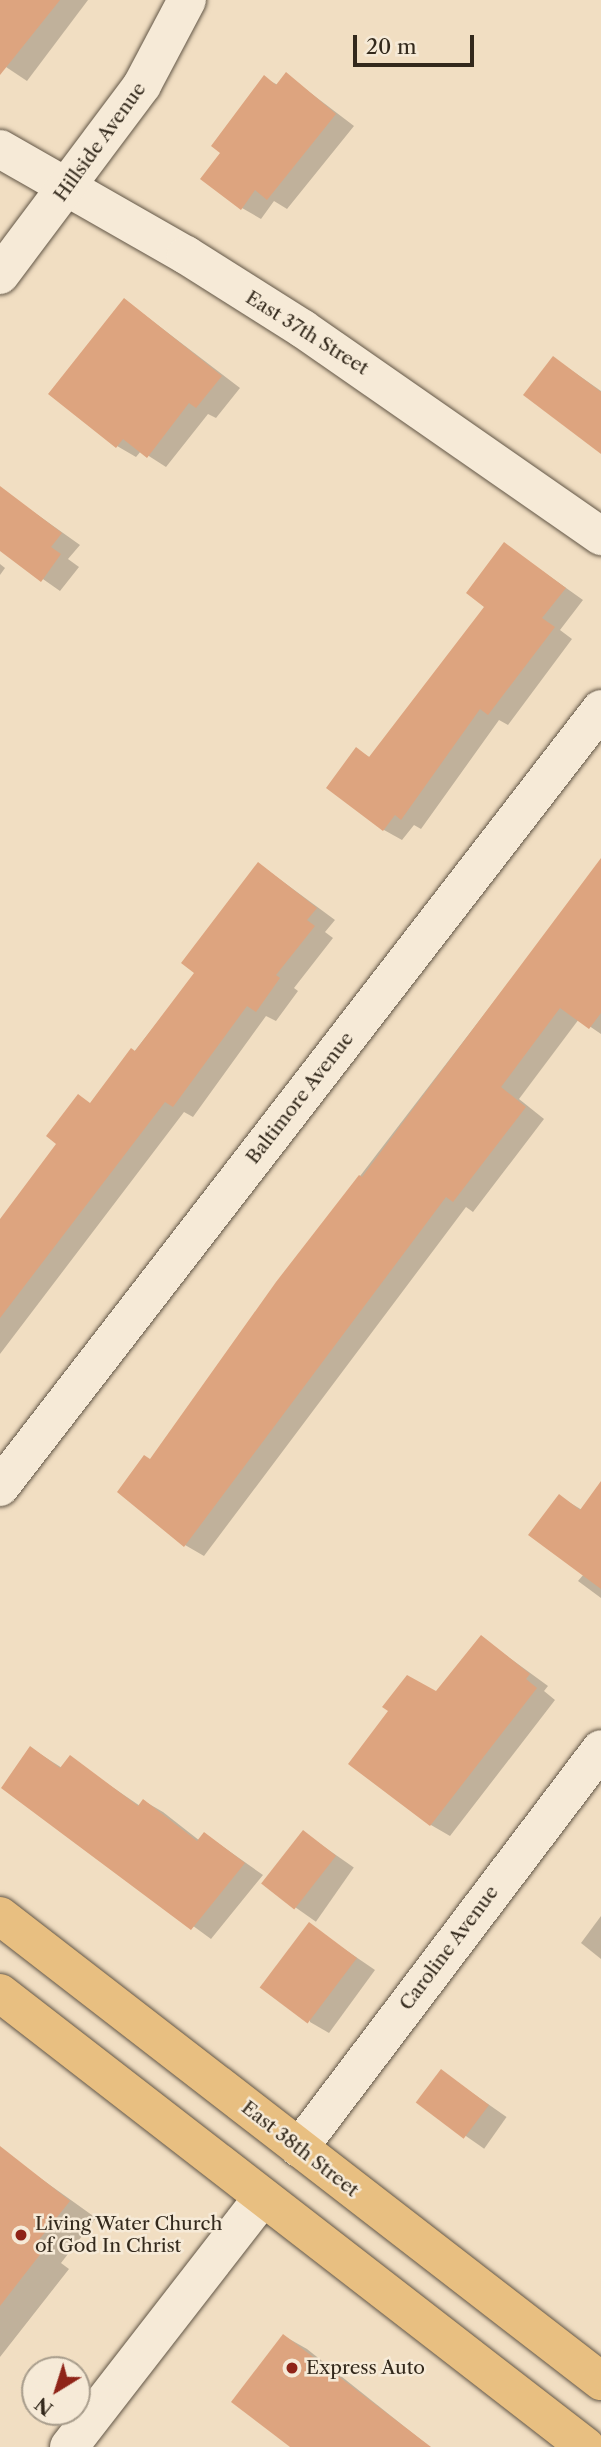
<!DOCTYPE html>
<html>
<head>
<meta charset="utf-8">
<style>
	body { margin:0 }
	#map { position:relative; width:601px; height:2447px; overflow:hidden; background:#f1dec2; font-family:"Libre Caslon Text",serif }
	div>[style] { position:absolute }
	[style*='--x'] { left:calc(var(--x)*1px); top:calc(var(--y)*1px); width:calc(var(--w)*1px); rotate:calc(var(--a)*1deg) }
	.shadow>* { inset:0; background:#0003; transform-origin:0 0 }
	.building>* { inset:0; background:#dda47f; transform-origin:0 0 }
	.roads { filter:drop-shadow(0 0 2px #625646) drop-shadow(0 0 2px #625646) }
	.street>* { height:38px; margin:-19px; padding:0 19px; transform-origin:19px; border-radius:19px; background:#f6ead7 }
	.primary>* { height:38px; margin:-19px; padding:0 19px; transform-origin:19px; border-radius:19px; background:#e8bf81 }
	.dots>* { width:19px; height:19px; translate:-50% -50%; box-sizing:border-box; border:4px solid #f6ead7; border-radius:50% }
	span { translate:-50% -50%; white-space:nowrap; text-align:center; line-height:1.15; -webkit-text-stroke:5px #f6ead7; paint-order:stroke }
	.street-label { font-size:19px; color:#33291c }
	.poi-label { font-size:19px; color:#33291c }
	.left { translate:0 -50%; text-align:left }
	.north { position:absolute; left:21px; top:2356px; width:70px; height:70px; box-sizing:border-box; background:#f6ead7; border:2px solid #a89d8c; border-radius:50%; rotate:218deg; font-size:19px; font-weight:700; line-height:28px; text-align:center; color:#33291c }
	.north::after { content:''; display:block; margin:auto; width:24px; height:32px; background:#8f2418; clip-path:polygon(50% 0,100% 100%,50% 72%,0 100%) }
	.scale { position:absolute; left:353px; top:35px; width:121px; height:32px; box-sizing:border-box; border:4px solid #33291c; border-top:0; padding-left:9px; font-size:21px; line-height:24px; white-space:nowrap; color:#33291c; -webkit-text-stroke:5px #f6ead7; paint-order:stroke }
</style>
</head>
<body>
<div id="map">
	<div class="shadow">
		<div style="clip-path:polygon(0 0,88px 0,27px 81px,0 63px)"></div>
		<div style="clip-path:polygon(287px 75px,354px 126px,287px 209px,274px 201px,261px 219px,242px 208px,222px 153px,264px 78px,278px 85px)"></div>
		<div style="clip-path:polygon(125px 300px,240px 388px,216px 418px,208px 414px,166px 467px,141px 451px,136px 457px,117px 446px,50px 394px)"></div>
		<div style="clip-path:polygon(554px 358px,601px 391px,601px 452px)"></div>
		<div style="clip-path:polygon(11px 496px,80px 545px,68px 559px,79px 567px,60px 591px,0 549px,0 510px)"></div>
		<div style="clip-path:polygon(504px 544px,583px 600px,560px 630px,572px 639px,508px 725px,499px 720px,421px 829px,414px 825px,402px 840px,384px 830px,357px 750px,371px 758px,486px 606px)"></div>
		<div style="clip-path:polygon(0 564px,5px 568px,0 575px)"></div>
		<div style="clip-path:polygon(601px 862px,601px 1034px,579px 1019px,519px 1099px,544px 1119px,473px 1212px,466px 1207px,204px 1556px,185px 1545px,150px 1461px,278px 1283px)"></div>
		<div style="clip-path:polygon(259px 864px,335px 920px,325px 932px,333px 938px,294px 988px,298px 991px,276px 1021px,266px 1016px,193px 1117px,184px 1112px,0 1354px,0 1222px,197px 972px)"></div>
		<div style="clip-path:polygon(601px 1484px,601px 1598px,578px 1581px,584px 1574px,559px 1496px,582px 1510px)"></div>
		<div style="clip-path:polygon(481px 1637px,548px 1686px,544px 1691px,555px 1700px,450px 1836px,431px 1825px,390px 1711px,436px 1694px)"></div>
		<div style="clip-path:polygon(31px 1748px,62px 1768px,70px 1758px,140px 1806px,144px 1801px,163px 1812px,200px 1841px,205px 1834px,263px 1875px,211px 1939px,3px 1787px)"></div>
		<div style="left:303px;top:1832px;width:62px;height:66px;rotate:35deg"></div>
		<div style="clip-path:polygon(601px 1916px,601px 1959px,581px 1943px)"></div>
		<div style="clip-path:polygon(309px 1925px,375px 1970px,329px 2033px,310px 2022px)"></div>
		<div style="left:441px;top:2071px;width:80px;height:39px;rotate:35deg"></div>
		<div style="clip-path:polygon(8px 2155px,96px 2218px,61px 2263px,69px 2269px,0 2357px,0 2165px)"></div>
		<div style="clip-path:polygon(284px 2336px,307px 2349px,430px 2447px,293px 2447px)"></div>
	</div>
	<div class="building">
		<div style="clip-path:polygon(0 0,60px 0,0 75px)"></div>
		<div style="clip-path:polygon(286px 72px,336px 114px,267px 200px,255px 190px,241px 210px,200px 179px,220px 153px,211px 146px,264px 75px,276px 85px)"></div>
		<div style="clip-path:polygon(124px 298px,222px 376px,196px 408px,189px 403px,147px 458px,123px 439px,116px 448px,48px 394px)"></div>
		<div style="clip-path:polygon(553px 356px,601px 392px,601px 454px,523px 395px)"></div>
		<div style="clip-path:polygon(0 486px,62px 533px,51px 547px,61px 554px,41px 582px,0 551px)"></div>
		<div style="clip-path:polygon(504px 542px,566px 588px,542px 618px,555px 627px,488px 715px,480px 709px,401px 820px,395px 815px,383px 831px,326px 788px,356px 747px,369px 757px,484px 607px,466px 593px)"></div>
		<div style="clip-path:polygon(601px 858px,601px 1013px,589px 1029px,560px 1008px,501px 1087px,526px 1107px,453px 1202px,446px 1197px,184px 1547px,117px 1492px,144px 1455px,150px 1459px,276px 1282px,359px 1175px,362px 1177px)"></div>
		<div style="clip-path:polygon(258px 862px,317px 908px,307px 920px,315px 926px,276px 975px,280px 978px,256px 1012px,247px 1006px,173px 1107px,165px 1102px,0 1318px,0 1219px,56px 1144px,46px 1136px,78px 1094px,90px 1103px,131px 1048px,135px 1051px,194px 973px,181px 963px)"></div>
		<div style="clip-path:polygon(601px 1481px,601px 1589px,528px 1535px,559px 1494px,580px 1510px)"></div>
		<div style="clip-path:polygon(481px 1635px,530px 1674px,526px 1679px,537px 1688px,430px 1826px,348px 1764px,388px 1711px,382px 1707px,407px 1675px,436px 1691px)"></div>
		<div style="clip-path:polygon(30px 1746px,60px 1768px,70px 1755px,138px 1806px,143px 1799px,197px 1841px,204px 1832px,245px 1863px,191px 1930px,1px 1788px)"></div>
		<div style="left:303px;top:1830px;width:42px;height:68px;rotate:38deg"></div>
		<div style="left:309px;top:1922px;width:60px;height:82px;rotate:37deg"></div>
		<div style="left:441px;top:2069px;width:60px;height:42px;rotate:37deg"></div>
		<div style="clip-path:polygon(0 2146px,70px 2201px,34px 2246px,42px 2252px,0 2306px)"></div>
		<div style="clip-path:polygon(283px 2334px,431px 2447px,290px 2447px,231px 2402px)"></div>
	</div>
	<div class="roads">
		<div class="street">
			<div style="--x:0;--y:149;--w:214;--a:29.7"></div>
			<div style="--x:186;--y:255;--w:138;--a:32.3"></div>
			<div style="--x:303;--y:329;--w:363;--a:34.8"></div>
			<div style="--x:0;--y:275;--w:237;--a:-53.2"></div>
			<div style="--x:142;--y:85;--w:96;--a:-62.1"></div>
			<div style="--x:0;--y:1487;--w:983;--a:-52.31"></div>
			<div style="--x:299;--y:2148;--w:500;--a:-52.88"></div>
			<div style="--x:69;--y:2447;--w:315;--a:-52.2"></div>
		</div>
		<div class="primary">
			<div style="--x:0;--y:1916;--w:760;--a:37.73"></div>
			<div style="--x:0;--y:1993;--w:741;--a:37.77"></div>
		</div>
	</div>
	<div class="dots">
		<div style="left:21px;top:2235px;background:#8f2418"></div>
		<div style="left:292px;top:2368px;background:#8f2418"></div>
	</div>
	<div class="street-label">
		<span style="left:100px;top:142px;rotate:-54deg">Hillside Avenue</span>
		<span style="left:307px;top:333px;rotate:32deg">East 37th Street</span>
		<span style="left:300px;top:1098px;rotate:-52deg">Baltimore Avenue</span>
		<span style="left:449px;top:1948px;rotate:-53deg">Caroline Avenue</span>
		<span style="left:300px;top:2149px;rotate:38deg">East 38th Street</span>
	</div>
	<div class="poi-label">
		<span class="left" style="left:35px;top:2235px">Living Water Church<br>of God In Christ</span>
		<span class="left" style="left:306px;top:2368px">Express Auto</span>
	</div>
	<div class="north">N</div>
	<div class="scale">20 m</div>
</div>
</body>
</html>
